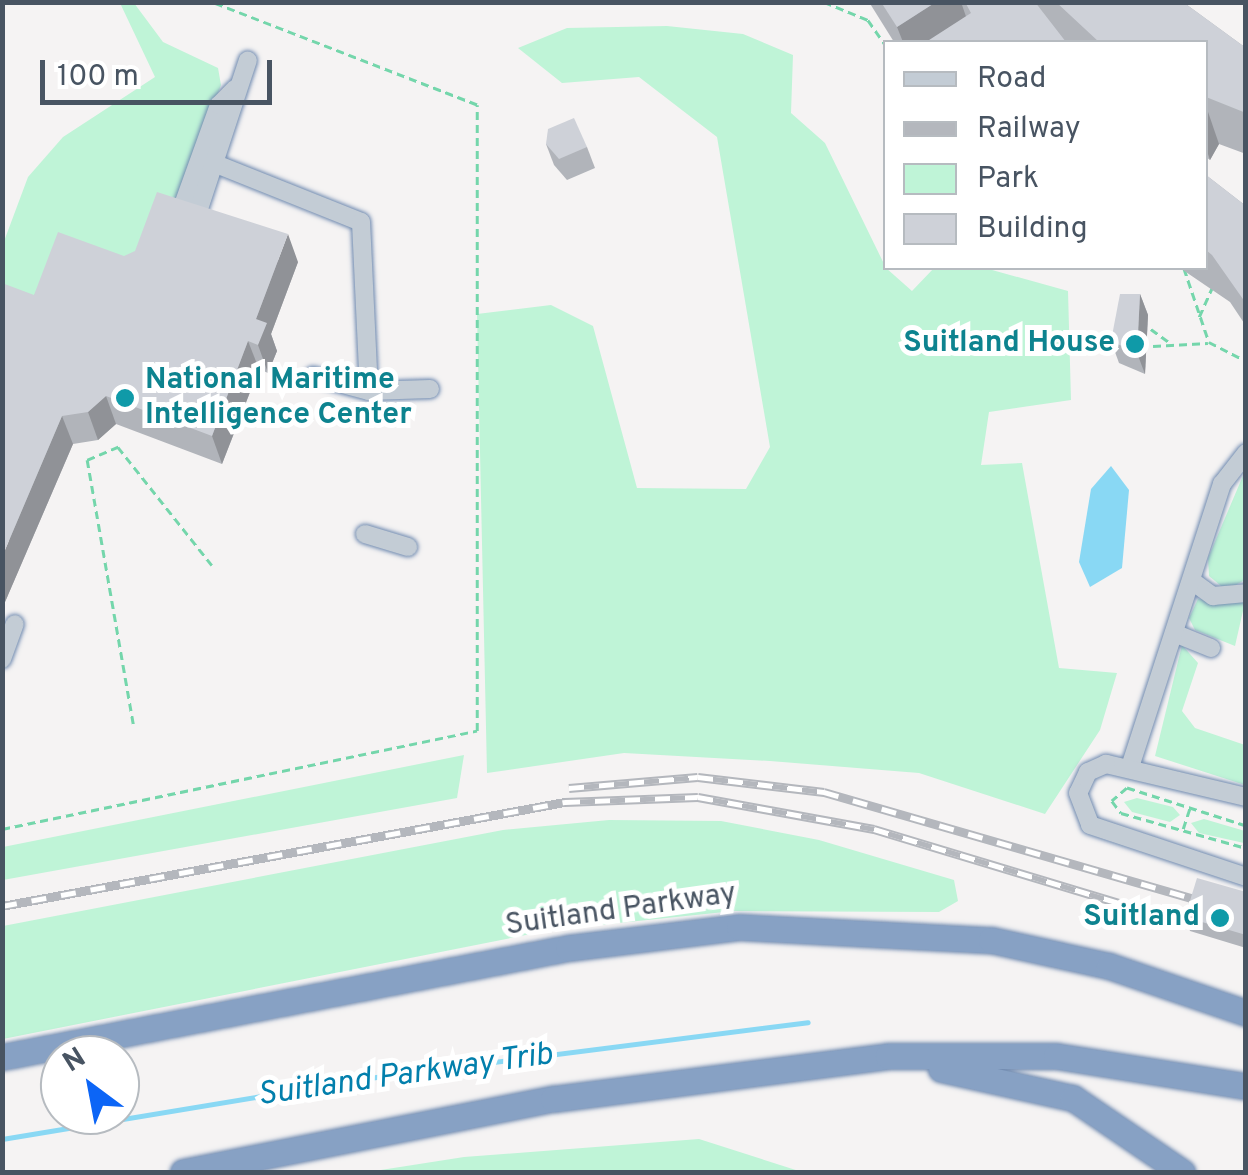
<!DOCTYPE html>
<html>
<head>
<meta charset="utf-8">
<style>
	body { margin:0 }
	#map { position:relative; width:1248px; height:1175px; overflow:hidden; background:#f5f3f3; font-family:Overpass,sans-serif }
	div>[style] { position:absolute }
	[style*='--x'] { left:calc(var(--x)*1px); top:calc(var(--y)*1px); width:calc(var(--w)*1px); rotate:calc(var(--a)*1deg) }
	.green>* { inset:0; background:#bff4d7 }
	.water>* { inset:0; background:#89d8f4 }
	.stream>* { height:5px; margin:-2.5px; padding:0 2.5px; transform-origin:2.5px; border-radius:2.5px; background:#89d8f4 }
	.path>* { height:2.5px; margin-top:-1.25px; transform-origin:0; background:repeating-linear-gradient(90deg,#74d6ab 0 8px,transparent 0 13px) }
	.roads { filter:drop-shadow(0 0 2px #728cb1) drop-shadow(0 0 2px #728cb1) }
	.minor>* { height:18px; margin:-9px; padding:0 9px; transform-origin:9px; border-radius:9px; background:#c3ccd5 }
	.highway>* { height:25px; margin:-12.5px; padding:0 12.5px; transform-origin:12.5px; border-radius:12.5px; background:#87a1c4 }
	.rail>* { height:9px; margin-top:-4.5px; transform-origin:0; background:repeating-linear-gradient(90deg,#fff 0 15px,#b4b7bd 0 30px); box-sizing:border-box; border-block:2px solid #b4b7bd }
	.wall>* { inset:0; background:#b1b4ba }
	.shaded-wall>* { inset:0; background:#909297 }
	.building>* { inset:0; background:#ced1d8 }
	.dots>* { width:28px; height:28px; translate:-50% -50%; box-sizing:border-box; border:5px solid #fff; border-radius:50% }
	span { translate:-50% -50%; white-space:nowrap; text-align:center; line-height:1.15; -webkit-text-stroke:10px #fff; paint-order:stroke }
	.culture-label { font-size:30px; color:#0d838f; font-weight:700 }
	.right { translate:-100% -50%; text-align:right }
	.left { translate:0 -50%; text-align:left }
	.street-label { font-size:30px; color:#485462 }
	.water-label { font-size:32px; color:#027fac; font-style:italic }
	.frame { position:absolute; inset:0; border:5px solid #485462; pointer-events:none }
	.legend { position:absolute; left:883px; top:40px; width:325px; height:230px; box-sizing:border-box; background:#fff; border:2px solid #b6bbc0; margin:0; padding:12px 18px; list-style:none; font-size:30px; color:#485462 }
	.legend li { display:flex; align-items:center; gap:20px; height:50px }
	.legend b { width:50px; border:2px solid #b6bbc0 }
	.north { position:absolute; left:40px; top:1035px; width:100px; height:100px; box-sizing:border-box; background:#fff; border:2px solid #b6bbc0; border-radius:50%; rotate:328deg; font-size:28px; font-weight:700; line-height:40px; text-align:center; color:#485462 }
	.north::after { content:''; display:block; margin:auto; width:35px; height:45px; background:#0c65f6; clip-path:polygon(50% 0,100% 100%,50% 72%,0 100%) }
	.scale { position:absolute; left:40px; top:60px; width:232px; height:45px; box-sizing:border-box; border:5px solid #485462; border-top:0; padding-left:12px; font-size:30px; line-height:35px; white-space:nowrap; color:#485462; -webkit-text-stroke:8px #fff; paint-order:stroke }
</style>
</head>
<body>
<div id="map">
	<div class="green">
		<div style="clip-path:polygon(120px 3px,134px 3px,163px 42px,218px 68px,221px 85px,174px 217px,137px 275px,36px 321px,3px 309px,3px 244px,28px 177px,63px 137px,155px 77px)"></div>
		<div style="clip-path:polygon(667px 26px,743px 34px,793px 55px,791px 113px,825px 143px,886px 268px,912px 291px,934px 268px,985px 268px,1068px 291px,1071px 400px,989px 412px,981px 465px,1022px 463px,1059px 668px,1117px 673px,1100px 730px,1045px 814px,919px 773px,770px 761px,624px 753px,487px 773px,477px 314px,551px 305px,593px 326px,637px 488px,746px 489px,770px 447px,717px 137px,639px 77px,562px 83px,518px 48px,567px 28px)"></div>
		<div style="clip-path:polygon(1245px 471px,1245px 580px,1226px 590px,1209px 576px,1208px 558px)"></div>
		<div style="clip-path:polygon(1198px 599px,1245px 602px,1235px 646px,1195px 630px,1189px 618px)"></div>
		<div style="clip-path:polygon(1182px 645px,1198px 663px,1182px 711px,1195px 728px,1245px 745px,1245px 785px,1155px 756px)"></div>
		<div style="clip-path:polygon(464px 755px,457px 798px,3px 880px,3px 847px)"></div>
		<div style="clip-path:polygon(1137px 798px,1173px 807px,1180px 815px,1170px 822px,1132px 812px,1124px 802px)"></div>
		<div style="clip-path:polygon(1204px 819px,1245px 831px,1244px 843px,1199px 833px,1191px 823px)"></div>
		<div style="clip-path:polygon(609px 820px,721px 821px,819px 840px,954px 880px,958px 901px,939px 912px,734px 911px,551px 930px,3px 1039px,3px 926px,503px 830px)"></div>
		<div style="clip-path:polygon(699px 1139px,802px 1172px,368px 1172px,464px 1157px)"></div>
	</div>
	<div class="water">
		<div style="clip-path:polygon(1111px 466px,1129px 490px,1122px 568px,1090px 587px,1079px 562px,1091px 489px)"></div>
	</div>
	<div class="stream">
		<div style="--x:2;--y:1139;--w:393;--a:-9.4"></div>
		<div style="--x:390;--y:1075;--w:421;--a:-7.2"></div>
	</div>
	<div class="path">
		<div style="--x:824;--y:2;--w:48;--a:22.2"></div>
		<div style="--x:868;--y:20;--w:32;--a:55"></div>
		<div style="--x:1184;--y:268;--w:78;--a:71.3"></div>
		<div style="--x:1209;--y:342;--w:42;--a:27.2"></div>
		<div style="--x:1199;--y:317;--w:32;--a:-66"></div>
		<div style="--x:1151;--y:329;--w:26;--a:36"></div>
		<div style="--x:1153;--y:346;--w:55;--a:-3.1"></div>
		<div style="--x:133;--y:724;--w:268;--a:-99.9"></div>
		<div style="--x:87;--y:460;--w:34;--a:-23"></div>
		<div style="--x:118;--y:447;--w:151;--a:51.5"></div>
		<div style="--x:1246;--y:826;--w:125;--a:-162.3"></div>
		<div style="--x:1127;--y:788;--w:20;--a:139"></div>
		<div style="--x:1112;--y:801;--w:15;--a:53"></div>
		<div style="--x:1121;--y:813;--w:130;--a:15.6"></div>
		<div style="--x:2;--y:829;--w:485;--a:-11.7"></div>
		<div style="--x:477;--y:731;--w:626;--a:-90"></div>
		<div style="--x:477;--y:105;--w:284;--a:-158.8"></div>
		<div style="--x:1183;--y:829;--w:22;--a:-72"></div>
	</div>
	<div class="roads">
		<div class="minor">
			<div style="--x:216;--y:164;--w:156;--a:21.8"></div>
			<div style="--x:361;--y:222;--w:169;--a:87.3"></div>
			<div style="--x:179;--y:216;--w:118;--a:-70.2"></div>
			<div style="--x:219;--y:105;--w:23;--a:-45"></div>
			<div style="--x:195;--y:221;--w:169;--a:-71.8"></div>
			<div style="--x:313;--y:376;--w:58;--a:15"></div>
			<div style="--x:369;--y:391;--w:61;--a:-1.9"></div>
			<div style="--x:365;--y:534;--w:45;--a:16.8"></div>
			<div style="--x:1192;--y:581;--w:26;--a:36"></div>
			<div style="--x:1213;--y:596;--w:33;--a:-5"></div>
			<div style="--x:1174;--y:633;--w:40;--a:22"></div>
			<div style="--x:2;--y:659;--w:37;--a:-70"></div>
			<div style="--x:1130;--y:767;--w:298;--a:-72"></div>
			<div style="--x:1222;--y:484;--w:39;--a:-52"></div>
			<div style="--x:1246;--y:797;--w:144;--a:-166.7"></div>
			<div style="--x:1106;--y:764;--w:20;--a:156"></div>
			<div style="--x:1088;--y:772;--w:23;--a:115"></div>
			<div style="--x:1078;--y:793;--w:34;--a:69"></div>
			<div style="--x:1090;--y:825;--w:164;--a:18.4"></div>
		</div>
		<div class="highway">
			<div style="--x:2;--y:1057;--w:576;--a:-10.9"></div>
			<div style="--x:568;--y:948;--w:172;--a:-7"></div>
			<div style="--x:739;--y:927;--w:252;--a:3"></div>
			<div style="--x:991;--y:940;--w:121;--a:12.4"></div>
			<div style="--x:1109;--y:966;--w:145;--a:18.9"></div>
			<div style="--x:941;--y:1069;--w:135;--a:12.4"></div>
			<div style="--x:1073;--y:1098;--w:132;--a:34.2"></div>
			<div style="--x:183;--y:1172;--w:377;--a:-11.2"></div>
			<div style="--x:553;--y:1099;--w:338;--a:-7.3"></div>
			<div style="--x:888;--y:1056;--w:168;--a:0"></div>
			<div style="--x:1056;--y:1056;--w:192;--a:9"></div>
		</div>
	</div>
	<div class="rail">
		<div style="--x:569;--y:788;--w:129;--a:-4.9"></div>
		<div style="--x:698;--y:777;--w:127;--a:6.8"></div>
		<div style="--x:824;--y:792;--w:439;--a:16.1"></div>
		<div style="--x:2;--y:906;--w:573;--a:-10.47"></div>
		<div style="--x:565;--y:802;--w:133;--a:-2.2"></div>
		<div style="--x:698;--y:797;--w:179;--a:10.3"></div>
		<div style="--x:874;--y:829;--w:388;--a:16.8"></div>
	</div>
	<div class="wall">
		<div style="clip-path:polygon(869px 2px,1183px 2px,1246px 48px,1246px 154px,1219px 144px,1210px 160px,1206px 157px,1206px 42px,894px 42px)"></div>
		<div style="clip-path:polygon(546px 144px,587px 147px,595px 168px,567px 180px,554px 165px)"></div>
		<div style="clip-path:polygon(1206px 175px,1246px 206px,1246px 326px,1230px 302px,1180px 268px,1206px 268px)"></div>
		<div style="clip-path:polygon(124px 256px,298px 262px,271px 334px,277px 351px,268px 373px,259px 369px,222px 464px,116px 424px,98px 440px,73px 444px,2px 609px,34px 295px)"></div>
		<div style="clip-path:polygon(1140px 294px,1148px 315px,1145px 374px,1119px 363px,1111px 341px)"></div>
		<div style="clip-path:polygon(1246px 892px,1246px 948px,1190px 931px,1185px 917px)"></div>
	</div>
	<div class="shaded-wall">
		<div style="clip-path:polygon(936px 2px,961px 2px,973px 37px,965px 42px,903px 42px,897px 27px)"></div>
		<div style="clip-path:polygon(1206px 106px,1219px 144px,1210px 160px,1206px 148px)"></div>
		<div style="clip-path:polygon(288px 234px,298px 262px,271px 334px,277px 351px,268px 373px,258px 345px,256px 319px)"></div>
		<div style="clip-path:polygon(1140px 294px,1148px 315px,1145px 374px,1137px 353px)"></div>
		<div style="clip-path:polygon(248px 341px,259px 369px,222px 464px,212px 436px)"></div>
		<div style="clip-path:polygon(106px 396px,116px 424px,98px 440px,88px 412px)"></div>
		<div style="clip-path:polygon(62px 416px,73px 444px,2px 609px,2px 557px)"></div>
	</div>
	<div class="building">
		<div style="clip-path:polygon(881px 2px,936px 2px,897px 27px)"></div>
		<div style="clip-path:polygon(965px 2px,1035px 2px,1066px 42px,926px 42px,971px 13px)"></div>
		<div style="clip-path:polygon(1056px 2px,1183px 2px,1246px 48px,1246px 113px,1206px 97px,1206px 42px,1099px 42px)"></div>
		<div style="clip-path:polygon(574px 118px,587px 147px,559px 159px,546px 144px,548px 129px)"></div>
		<div style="clip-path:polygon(1206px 175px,1246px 206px,1245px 302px,1212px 255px,1206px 250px)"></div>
		<div style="clip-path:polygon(157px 192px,288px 234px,256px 319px,267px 323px,258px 345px,248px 341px,212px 436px,106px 396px,88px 412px,62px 416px,2px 557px,2px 283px,34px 295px,58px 232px,124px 256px,135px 251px)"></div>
		<div style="clip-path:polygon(1120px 294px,1140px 294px,1137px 353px,1111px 341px)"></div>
		<div style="clip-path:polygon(1197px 878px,1246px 892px,1246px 935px,1185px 917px)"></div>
	</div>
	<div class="dots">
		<div style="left:1135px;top:344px;background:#0f9aa8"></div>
		<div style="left:125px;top:398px;background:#0f9aa8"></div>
		<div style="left:1220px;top:918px;background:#0f9aa8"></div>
	</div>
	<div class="culture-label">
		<span class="right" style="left:1115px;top:344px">Suitland House</span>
		<span class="left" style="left:145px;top:398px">National Maritime<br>Intelligence Center</span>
		<span class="right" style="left:1200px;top:918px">Suitland</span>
	</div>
	<div class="street-label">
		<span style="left:621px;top:911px;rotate:-8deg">Suitland Parkway</span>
	</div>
	<div class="water-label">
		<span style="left:405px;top:1076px;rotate:-8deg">Suitland Parkway Trib</span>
	</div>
	<div class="frame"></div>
	<ul class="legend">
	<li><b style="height:12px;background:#c3ccd5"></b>Road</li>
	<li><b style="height:12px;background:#b4b7bd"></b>Railway</li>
	<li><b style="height:28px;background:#bff4d7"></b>Park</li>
	<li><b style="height:28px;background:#ced1d8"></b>Building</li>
	</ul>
	<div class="north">N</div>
	<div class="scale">100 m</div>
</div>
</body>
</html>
